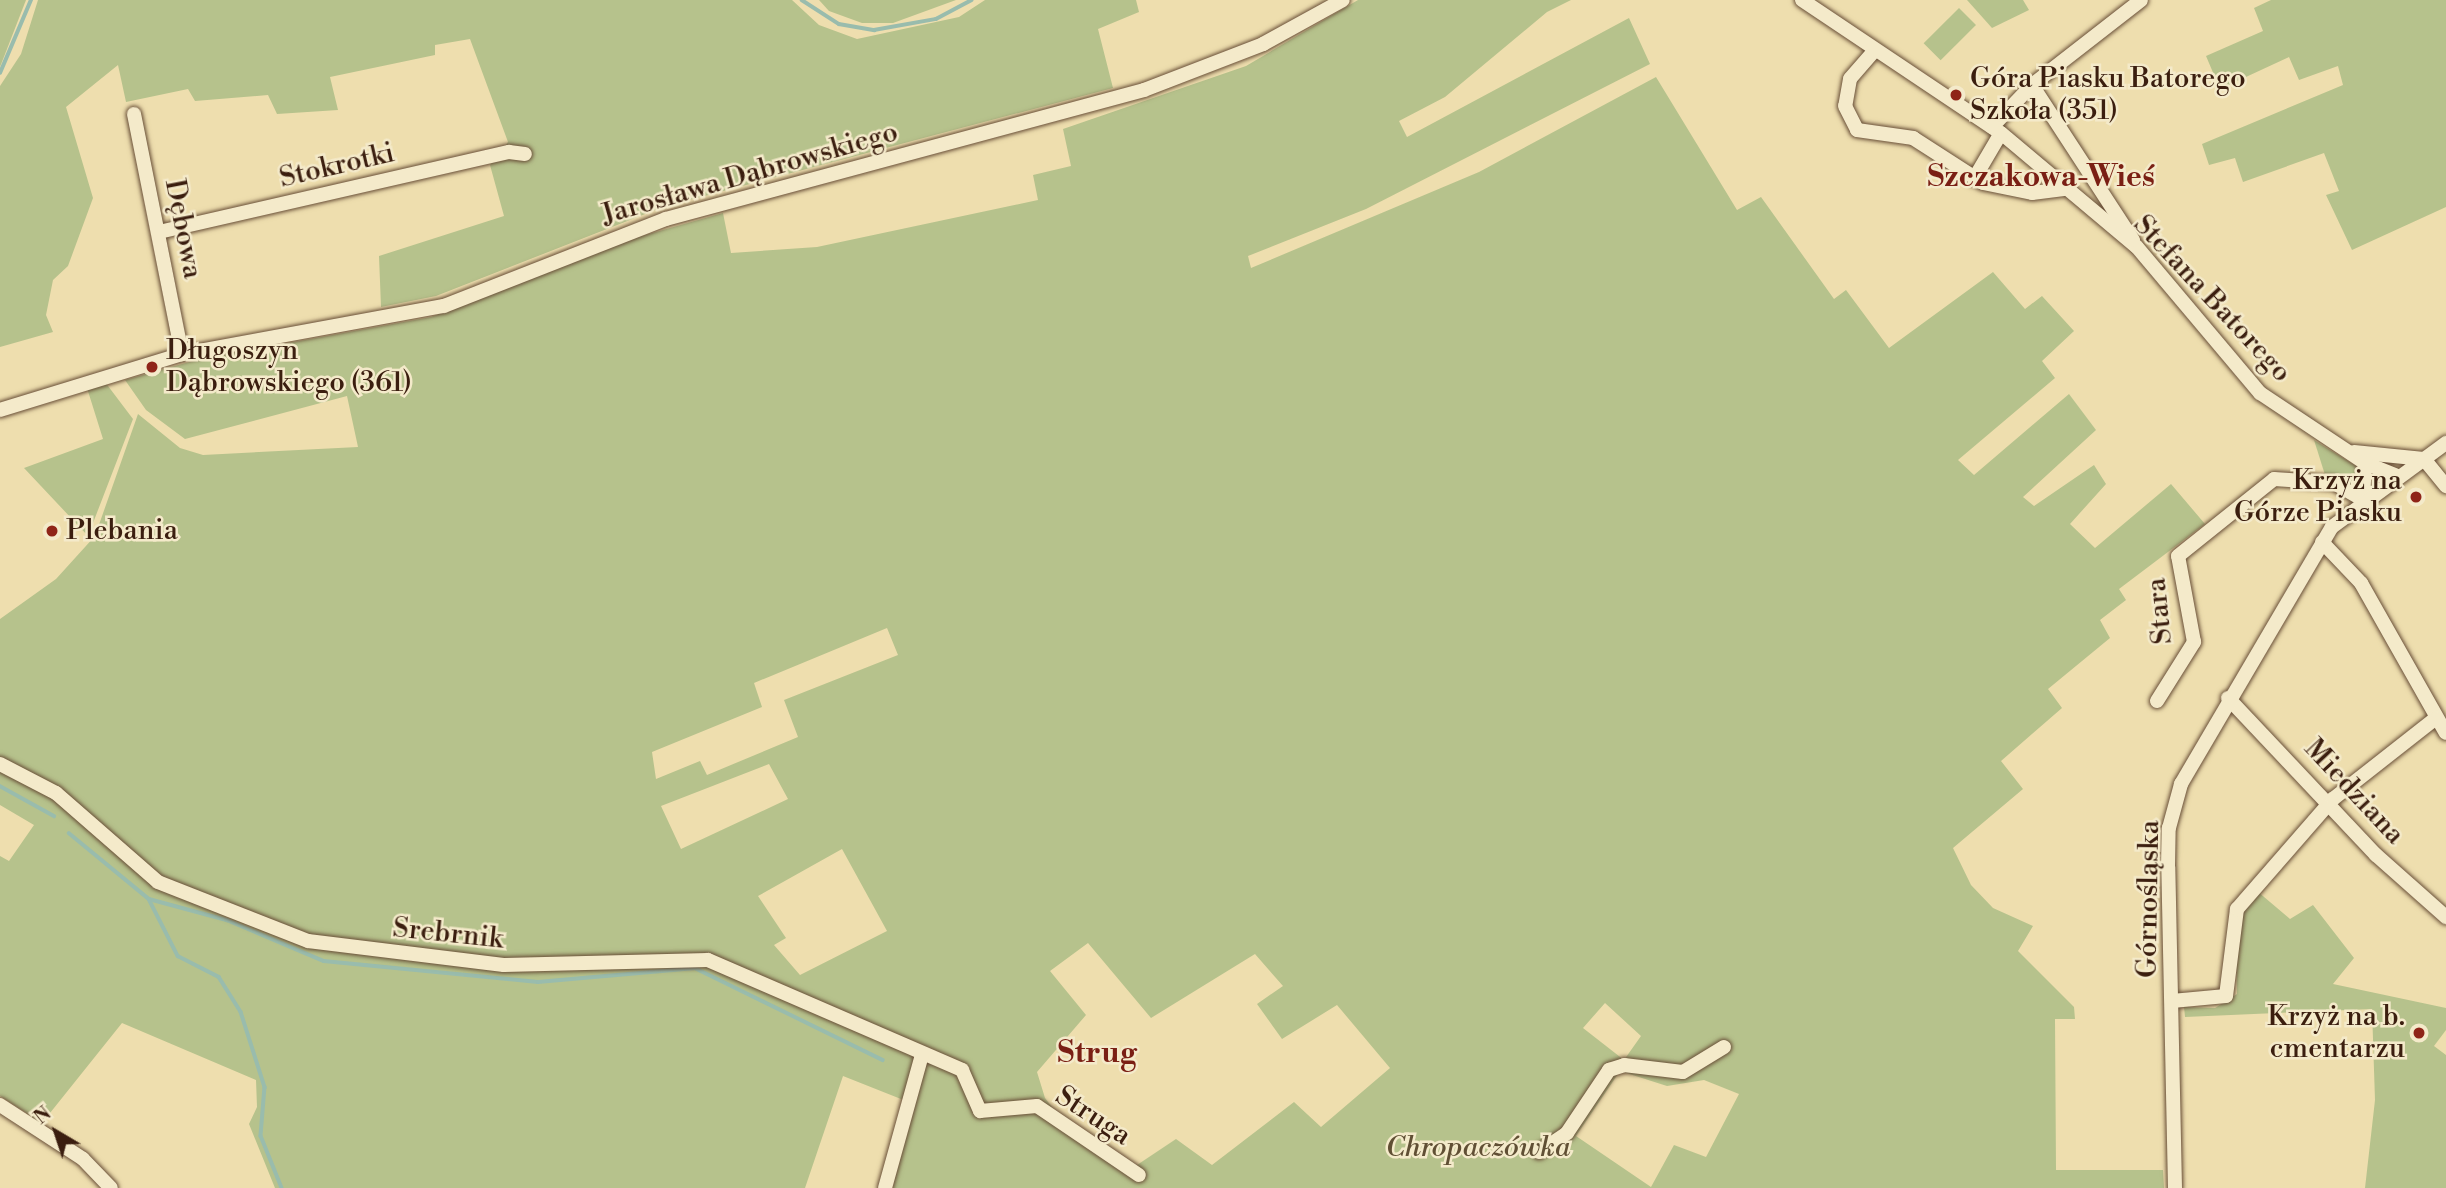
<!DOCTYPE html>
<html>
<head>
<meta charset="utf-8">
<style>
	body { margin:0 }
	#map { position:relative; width:2446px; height:1188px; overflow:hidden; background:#eedeae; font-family:"Libre Bodoni",serif }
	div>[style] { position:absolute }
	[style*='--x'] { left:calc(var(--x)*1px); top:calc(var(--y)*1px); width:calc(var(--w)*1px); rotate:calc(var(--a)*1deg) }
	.green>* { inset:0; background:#b6c28c; transform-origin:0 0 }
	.stream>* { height:3.5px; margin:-1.75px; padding:0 1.75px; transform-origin:1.75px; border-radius:1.75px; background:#99bcad }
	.roads { filter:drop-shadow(0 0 2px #684e37) drop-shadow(0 0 2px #684e37) }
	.minor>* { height:14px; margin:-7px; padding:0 7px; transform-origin:7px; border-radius:7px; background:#f4eaca }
	.dots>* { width:19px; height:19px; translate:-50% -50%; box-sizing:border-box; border:4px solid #f4eaca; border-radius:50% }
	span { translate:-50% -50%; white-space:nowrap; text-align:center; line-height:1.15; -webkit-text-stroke:5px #f4eaca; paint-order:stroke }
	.poi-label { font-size:28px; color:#3b1e0f }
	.left { translate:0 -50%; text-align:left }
	.right { translate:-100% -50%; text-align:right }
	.street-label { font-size:28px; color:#3b1e0f }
	.park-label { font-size:28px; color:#604f34; font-style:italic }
	.neighbourhood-label { font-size:30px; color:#7a1f14; font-weight:700 }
	.north { position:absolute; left:21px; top:1097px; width:70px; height:70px; -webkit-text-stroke:5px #f4eaca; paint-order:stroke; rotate:321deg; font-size:19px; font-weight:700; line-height:28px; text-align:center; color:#3b1e0f }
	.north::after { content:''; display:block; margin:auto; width:24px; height:32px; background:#3b1e0f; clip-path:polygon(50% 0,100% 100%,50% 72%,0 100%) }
</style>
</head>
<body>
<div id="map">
	<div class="green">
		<div style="clip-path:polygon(0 0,26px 0,0 67px)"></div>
		<div style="clip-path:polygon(38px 0,792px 0,819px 25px,857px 39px,959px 17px,985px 0,1136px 0,1139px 12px,1098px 29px,1113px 88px,663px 207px,436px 296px,381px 307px,379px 256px,504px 216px,490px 165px,508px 142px,470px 39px,435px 45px,435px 55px,330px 77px,338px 110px,277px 114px,268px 95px,195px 101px,188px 89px,126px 102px,118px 65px,66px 107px,93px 198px,68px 266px,53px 280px,46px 315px,53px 332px,0 347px,0 86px,21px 54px)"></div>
		<div style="clip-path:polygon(819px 0,956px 0,893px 23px,862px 23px,829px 11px)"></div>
		<div style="clip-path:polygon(evenodd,1358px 0,1571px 0,1547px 12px,1445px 97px,1399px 121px,1407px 137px,1629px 18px,1650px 64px,1366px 209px,1248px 256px,1251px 268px,1479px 172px,1656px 77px,1737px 210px,1761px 197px,1834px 299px,1846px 290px,1889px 348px,1993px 272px,2025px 309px,2042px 296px,2074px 331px,2042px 361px,2055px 378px,1958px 460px,1974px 475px,2069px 394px,2096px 430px,2023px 497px,2034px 506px,2094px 465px,2106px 484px,2070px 524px,2095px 548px,2171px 484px,2205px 524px,2119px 589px,2126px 600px,2100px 620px,2110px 638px,2048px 689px,2062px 708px,2001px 761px,2023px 789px,1953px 848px,1971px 885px,1993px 908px,2033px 926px,2018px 951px,2074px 1007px,2075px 1019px,2055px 1019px,2056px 1170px,2163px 1170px,2164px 1188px,893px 1188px,906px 1101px,843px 1076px,805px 1188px,275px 1188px,249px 1124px,257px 1107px,256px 1080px,122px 1023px,42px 1123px,0 1096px,0 856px,9px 861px,34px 825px,0 805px,0 619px,56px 579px,95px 536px,138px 414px,180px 448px,203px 455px,358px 447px,347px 396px,185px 439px,146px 410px,125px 380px,200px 359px,431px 317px,624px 241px,723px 213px,731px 253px,817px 247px,1038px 200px,1033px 175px,1071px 166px,1063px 129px,1246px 66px,1358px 0,887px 628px,898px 655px,784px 700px,798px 737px,707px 775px,700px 761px,656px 779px,652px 752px,762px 707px,754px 683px,887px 628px,1358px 0,769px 764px,788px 799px,681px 849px,661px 806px,769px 764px,1358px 0,842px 849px,887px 931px,800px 975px,774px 945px,786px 938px,758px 896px,842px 849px,1358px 0,1088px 943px,1151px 1018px,1255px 954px,1283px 986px,1257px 1004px,1282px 1039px,1337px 1005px,1390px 1068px,1321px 1127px,1294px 1102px,1212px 1165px,1176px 1139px,1137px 1165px,1062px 1120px,1045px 1098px,1037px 1072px,1086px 1015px,1050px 971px,1088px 943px,1358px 0,1605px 1003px,1641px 1036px,1624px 1060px,1583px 1028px,1605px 1003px,1358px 0,1620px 1071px,1667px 1086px,1704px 1080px,1739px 1094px,1706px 1157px,1674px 1145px,1651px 1187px,1576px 1136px,1620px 1071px)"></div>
		<div style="clip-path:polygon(1967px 0,2023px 0,2029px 10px,1992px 28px)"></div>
		<div style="clip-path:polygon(2271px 0,2446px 0,2446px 207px,2352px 250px,2326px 195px,2339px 191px,2324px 153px,2243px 182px,2235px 158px,2209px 165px,2202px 144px,2343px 85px,2338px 66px,2299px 80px,2289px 57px,2220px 89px,2206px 56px,2263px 31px,2254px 8px)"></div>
		<div style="left:1959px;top:8px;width:24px;height:50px;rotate:45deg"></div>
		<div style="clip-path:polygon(105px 382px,133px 419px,88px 536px,24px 468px,103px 439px,87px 388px)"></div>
		<div style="clip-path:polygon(2314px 440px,2356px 466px,2354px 488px,2326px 478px)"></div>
		<div style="clip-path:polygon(2257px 891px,2290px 919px,2313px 905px,2354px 958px,2333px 984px,2446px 1008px,2446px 1030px,2434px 1046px,2446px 1055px,2446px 1188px,2365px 1188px,2375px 1100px,2372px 1009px,2185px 1017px,2184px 1007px,2215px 1008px,2237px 994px,2235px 921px)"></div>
	</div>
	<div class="stream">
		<div style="--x:802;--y:0;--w:44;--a:33"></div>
		<div style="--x:839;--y:24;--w:36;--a:10"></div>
		<div style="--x:874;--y:30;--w:63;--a:-10.1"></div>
		<div style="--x:936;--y:19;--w:40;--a:-28"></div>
		<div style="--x:0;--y:73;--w:79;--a:-67"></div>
		<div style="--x:0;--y:786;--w:62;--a:29.1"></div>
		<div style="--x:69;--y:833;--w:104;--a:39.5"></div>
		<div style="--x:149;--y:899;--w:81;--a:15.1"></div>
		<div style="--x:227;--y:920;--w:105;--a:22.9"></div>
		<div style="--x:324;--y:961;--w:215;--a:5.6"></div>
		<div style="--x:538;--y:982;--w:158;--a:-5.1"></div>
		<div style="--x:695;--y:968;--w:209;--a:26.1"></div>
		<div style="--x:149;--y:899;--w:64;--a:63"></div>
		<div style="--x:178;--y:956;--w:46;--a:27.1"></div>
		<div style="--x:219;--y:977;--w:41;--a:57.8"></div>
		<div style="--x:241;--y:1012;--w:79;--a:72.3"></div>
		<div style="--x:265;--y:1087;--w:49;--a:94.7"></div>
		<div style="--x:261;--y:1136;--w:56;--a:68"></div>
	</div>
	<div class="roads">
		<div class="minor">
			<div style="--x:1802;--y:0;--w:239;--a:33.8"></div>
			<div style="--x:2001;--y:133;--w:177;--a:40"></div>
			<div style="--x:2137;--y:247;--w:191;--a:49.9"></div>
			<div style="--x:2260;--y:393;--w:126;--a:33.7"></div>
			<div style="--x:2365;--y:463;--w:37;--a:22"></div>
			<div style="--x:1875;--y:50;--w:38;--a:131"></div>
			<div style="--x:1850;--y:79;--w:27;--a:100"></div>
			<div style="--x:1845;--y:106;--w:27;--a:63"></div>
			<div style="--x:1857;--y:130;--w:57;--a:8.1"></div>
			<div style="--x:1913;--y:138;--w:83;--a:32.7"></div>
			<div style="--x:1983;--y:183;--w:50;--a:11.5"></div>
			<div style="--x:2032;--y:193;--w:34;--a:-7"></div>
			<div style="--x:2032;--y:85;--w:185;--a:56.9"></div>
			<div style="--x:134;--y:114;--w:245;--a:78.7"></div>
			<div style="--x:1992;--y:127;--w:58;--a:-46.4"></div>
			<div style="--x:2032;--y:85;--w:138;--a:-37.9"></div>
			<div style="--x:1974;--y:179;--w:53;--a:-59.6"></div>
			<div style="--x:159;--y:232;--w:359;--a:-12.9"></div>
			<div style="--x:509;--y:152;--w:16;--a:7"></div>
			<div style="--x:0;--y:410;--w:190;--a:-17.1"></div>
			<div style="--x:182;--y:354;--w:266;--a:-10.4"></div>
			<div style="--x:444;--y:306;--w:238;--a:-21.4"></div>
			<div style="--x:666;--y:219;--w:495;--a:-15.1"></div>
			<div style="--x:1144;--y:90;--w:128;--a:-21.1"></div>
			<div style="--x:1263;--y:44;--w:91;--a:-28.8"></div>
			<div style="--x:2354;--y:452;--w:70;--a:5.7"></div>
			<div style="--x:2424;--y:459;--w:35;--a:51"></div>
			<div style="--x:2363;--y:500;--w:37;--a:-87"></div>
			<div style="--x:2322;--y:542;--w:57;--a:46.4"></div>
			<div style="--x:2361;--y:583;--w:172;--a:60.5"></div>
			<div style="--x:2228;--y:698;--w:216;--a:46.7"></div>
			<div style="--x:2376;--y:855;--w:94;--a:41.5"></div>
			<div style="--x:2157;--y:701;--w:70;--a:-57.9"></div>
			<div style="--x:2194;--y:642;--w:87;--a:-100.5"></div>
			<div style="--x:2178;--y:556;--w:123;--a:-38.7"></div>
			<div style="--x:2274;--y:479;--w:60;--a:3.8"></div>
			<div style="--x:2334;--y:483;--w:34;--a:30"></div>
			<div style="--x:0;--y:764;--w:63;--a:27.4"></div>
			<div style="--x:56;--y:793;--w:135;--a:41.1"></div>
			<div style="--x:158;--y:882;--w:161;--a:21.5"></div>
			<div style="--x:308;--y:941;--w:197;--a:7"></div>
			<div style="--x:504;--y:965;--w:204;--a:-1.4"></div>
			<div style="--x:708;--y:960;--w:277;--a:23.4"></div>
			<div style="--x:962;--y:1070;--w:45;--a:66.3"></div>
			<div style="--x:980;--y:1111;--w:57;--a:-5"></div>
			<div style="--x:1037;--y:1106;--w:123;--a:34.1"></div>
			<div style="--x:2172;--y:1001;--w:54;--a:-5.3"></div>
			<div style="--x:2226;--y:996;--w:88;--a:-82.8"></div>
			<div style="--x:2237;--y:909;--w:146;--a:-48.9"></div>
			<div style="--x:2333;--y:799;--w:131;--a:-38.2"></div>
			<div style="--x:0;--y:1105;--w:99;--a:33"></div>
			<div style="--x:83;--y:1159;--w:40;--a:46"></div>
			<div style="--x:1539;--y:1152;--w:34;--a:-34"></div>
			<div style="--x:1567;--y:1133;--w:76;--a:-56.3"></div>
			<div style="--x:1609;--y:1070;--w:16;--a:-18"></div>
			<div style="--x:1624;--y:1065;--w:59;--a:6.8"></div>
			<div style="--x:1683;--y:1072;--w:48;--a:-31.4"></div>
			<div style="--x:885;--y:1188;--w:138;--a:-74.5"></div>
			<div style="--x:2175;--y:1188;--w:321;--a:-91.2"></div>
			<div style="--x:2168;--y:867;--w:39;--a:-89"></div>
			<div style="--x:2169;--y:828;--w:46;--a:-74.7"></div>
			<div style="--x:2181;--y:784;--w:298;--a:-59.6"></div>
			<div style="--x:2332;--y:527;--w:142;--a:-36.4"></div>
		</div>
	</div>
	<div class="dots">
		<div style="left:1956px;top:95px;background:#8f2418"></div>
		<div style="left:152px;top:367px;background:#8f2418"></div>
		<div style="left:2416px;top:497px;background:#8f2418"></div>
		<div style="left:52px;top:531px;background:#8f2418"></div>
		<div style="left:2419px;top:1033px;background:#8f2418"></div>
	</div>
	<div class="poi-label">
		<span class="left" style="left:1970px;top:95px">Góra Piasku Batorego<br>Szkoła (351)</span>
		<span class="left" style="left:166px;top:367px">Długoszyn<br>Dąbrowskiego (361)</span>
		<span class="right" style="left:2402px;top:497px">Krzyż na<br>Górze Piasku</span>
		<span class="left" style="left:66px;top:531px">Plebania</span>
		<span class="right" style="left:2405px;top:1033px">Krzyż na b.<br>cmentarzu</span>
	</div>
	<div class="street-label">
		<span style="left:337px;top:166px;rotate:-13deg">Stokrotki</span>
		<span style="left:750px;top:174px;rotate:-16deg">Jarosława Dąbrowskiego</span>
		<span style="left:183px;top:229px;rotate:79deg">Dębowa</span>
		<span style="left:2212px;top:299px;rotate:47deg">Stefana Batorego</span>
		<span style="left:2160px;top:611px;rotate:-96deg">Stara</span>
		<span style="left:2354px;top:792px;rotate:47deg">Miedziana</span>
		<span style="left:2149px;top:899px;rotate:-89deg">Górnośląska</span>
		<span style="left:448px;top:934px;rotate:6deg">Srebrnik</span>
		<span style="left:1093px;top:1116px;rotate:33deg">Struga</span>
	</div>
	<div class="park-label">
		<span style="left:1478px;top:1148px">Chropaczówka</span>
	</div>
	<div class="neighbourhood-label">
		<span style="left:2041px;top:177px">Szczakowa-Wieś</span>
		<span style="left:1097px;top:1053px">Strug</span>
	</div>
	<div class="north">N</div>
</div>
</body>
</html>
